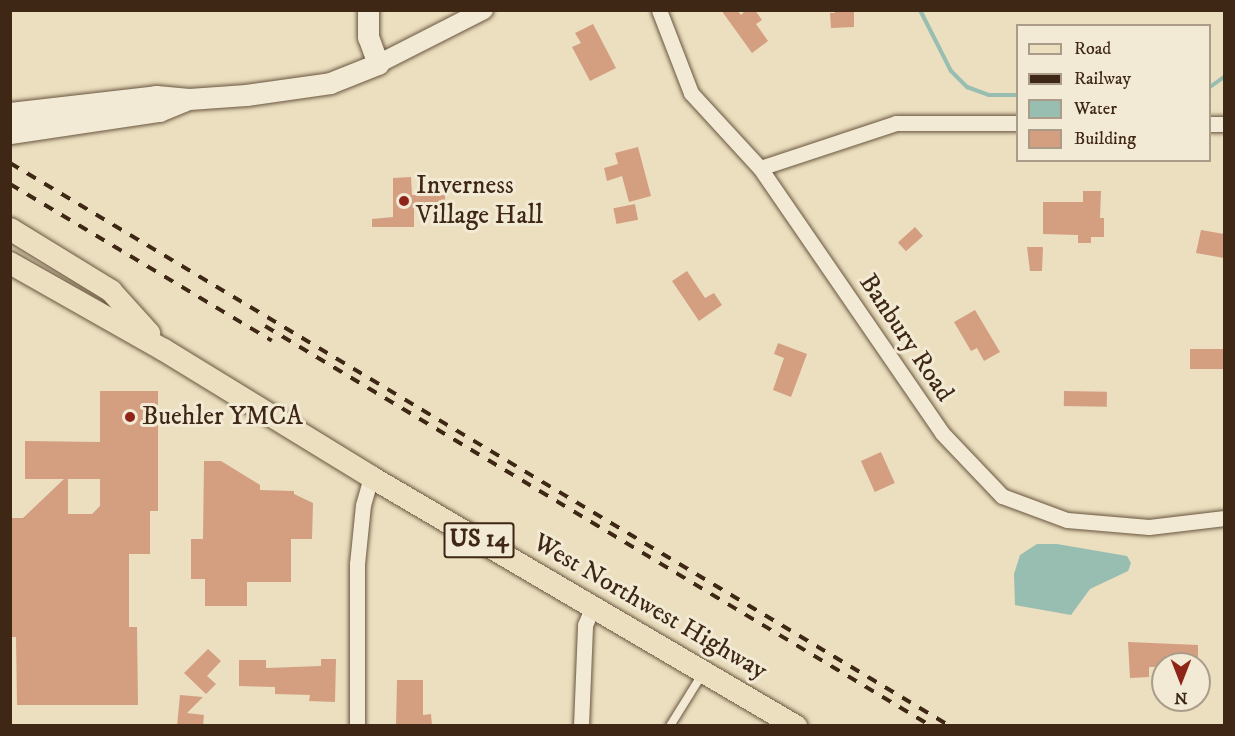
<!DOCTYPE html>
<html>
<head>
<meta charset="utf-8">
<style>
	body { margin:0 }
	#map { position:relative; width:1235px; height:736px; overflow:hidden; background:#ebdfbf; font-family:"IM FELL DW Pica",serif }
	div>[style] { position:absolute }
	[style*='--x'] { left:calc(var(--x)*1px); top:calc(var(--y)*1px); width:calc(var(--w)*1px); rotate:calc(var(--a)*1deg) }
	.water>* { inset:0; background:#98bdb1 }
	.stream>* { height:4px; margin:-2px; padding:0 2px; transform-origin:2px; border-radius:2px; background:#98bdb1 }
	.building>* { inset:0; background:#d49e81; transform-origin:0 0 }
	.roads { filter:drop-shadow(0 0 2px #69553f) drop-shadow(0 0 2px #69553f) }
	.service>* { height:8px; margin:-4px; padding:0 4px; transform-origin:4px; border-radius:4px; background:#f2ead5 }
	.minor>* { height:15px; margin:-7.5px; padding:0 7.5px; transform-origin:7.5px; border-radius:7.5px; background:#f2ead5 }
	.tertiary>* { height:18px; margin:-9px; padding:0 9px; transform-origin:9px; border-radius:9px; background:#f2ead5 }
	.secondary>* { height:21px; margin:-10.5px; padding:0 10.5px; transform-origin:10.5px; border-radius:10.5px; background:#f2ead5 }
	.primary>* { height:22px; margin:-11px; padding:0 11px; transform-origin:11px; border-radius:11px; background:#ebdfbf }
	.rail>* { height:4px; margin-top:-2px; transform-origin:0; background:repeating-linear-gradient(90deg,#3e2714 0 10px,transparent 0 20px) }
	.dots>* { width:16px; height:16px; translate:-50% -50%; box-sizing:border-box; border:3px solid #f2ead5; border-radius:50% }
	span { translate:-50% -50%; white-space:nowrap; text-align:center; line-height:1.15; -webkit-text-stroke:6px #f2ead5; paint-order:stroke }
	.shield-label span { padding:2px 4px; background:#f2ead5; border:2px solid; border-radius:4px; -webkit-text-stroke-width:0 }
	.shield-label { font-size:24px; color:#3e2714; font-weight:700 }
	.poi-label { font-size:26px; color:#3e2714 }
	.left { translate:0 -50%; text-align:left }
	.street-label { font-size:26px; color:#3e2714 }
	.frame { position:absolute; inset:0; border:12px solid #3e2714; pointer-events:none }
	.legend { position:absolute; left:1016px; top:24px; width:195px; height:138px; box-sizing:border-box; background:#f2ead5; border:2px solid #aa9c88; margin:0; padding:8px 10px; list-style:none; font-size:18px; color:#3e2714 }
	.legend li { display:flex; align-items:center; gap:12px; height:30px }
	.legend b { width:30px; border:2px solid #aa9c88 }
	.north { position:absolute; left:1151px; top:652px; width:60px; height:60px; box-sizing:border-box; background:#f2ead5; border:2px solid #aa9c88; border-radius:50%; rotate:180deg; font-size:16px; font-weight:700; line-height:24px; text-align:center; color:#3e2714 }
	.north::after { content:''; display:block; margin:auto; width:21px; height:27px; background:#8f2418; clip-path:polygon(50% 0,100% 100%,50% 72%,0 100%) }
</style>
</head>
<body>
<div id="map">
	<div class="water">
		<div style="clip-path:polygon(1037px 544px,1057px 544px,1127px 556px,1131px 563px,1128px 571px,1090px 589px,1071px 615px,1015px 605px,1014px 574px,1020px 555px)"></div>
	</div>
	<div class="stream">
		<div style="--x:920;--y:10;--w:68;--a:63.1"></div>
		<div style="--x:951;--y:71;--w:23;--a:45"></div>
		<div style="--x:967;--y:87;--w:23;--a:20"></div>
		<div style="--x:989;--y:95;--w:29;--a:0"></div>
		<div style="--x:1210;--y:87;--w:17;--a:-36"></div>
	</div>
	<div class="building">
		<div style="clip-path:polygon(721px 10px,737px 10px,741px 15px,746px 10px,755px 10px,762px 20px,756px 24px,768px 41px,752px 53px)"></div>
		<div style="clip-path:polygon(835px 10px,854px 10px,854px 27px,831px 28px,830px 13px,835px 13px)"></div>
		<div style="clip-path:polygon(593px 24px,616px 68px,590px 81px,572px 47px,581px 43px,575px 33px)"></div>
		<div style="clip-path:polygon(638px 147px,651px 196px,629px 202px,622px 176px,607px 181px,604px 168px,618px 164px,615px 153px)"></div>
		<div style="clip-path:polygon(411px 177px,412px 195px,445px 195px,445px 209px,414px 209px,414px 227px,372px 227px,372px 219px,393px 217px,393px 178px)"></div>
		<div style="clip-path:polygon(1083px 191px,1101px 191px,1100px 218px,1104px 218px,1104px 237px,1091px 237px,1091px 243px,1078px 243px,1078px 235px,1043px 234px,1043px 202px,1083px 202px)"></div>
		<div style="left:635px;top:204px;width:16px;height:22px;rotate:79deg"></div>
		<div style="left:915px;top:227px;width:12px;height:23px;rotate:48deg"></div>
		<div style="clip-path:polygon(1201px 230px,1224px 234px,1224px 258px,1196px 253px)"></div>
		<div style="clip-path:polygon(1027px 247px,1043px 247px,1042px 271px,1030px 271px)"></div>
		<div style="clip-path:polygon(687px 271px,705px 298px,714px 293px,722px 305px,699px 321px,672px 281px)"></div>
		<div style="clip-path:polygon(975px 310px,1000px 352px,984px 361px,977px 348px,971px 351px,954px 322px)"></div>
		<div style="clip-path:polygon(778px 343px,807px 354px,791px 397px,773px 390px,784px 358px,774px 354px)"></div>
		<div style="left:1224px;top:349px;width:20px;height:34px;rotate:90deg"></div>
		<div style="clip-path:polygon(evenodd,100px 391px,158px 391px,158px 511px,150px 511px,150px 554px,129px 554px,129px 627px,137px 627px,138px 705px,17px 705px,16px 637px,10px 637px,10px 518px,23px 518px,64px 479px,25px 479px,25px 441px,100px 442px,100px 391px,68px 479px,100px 479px,100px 506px,92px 514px,68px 514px,68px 479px)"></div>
		<div style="left:1064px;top:391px;width:43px;height:15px;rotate:1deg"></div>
		<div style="left:881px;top:452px;width:34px;height:22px;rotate:66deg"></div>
		<div style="clip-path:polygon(204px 461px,221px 461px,260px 485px,260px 490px,294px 491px,294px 494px,313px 503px,312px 539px,291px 539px,291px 582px,247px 582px,247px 606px,205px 606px,205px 579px,191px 579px,191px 539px,203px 539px)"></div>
		<div style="clip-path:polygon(1128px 642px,1198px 645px,1198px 664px,1163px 664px,1163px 667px,1149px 667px,1149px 677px,1130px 678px)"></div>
		<div style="clip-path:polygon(208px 649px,221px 661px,207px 676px,216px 684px,206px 694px,184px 673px)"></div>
		<div style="clip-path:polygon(321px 659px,336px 659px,335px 702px,309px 701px,310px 695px,275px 694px,275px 687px,239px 686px,239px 660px,266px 660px,266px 668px,321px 666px)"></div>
		<div style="clip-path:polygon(397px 680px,423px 680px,423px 715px,431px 714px,432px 726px,396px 726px)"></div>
		<div style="clip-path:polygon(180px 695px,203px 697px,187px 713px,204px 715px,203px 726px,177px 726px)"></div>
	</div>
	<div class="roads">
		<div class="service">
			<div style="--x:670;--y:726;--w:62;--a:-58.1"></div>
		</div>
		<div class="minor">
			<div style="--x:659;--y:10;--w:89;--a:68.9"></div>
			<div style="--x:691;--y:93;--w:102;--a:47.4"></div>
			<div style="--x:760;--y:168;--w:321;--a:55.5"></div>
			<div style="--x:942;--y:433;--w:87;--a:46.4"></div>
			<div style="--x:1002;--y:496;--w:69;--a:20.3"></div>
			<div style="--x:1067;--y:520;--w:82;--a:4.9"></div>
			<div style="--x:1149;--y:527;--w:76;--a:-6.8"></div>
			<div style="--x:1210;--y:124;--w:14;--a:0"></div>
			<div style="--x:760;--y:168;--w:143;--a:-18.3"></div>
			<div style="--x:896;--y:123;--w:122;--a:0"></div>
			<div style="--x:357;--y:726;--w:162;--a:-90"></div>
			<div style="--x:357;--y:564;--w:59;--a:-84.2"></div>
			<div style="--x:363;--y:505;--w:29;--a:-74"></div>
			<div style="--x:581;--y:726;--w:101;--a:-87.7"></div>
			<div style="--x:585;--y:625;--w:21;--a:-67"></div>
		</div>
		<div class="tertiary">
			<div style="--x:378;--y:64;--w:119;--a:-27"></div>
		</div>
		<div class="secondary">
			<div style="--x:10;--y:113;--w:147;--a:-6.6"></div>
			<div style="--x:156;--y:96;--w:33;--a:5"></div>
			<div style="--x:189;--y:99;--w:57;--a:-4"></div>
			<div style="--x:246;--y:95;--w:85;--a:-8.1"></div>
			<div style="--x:330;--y:83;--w:52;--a:-21.6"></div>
			<div style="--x:378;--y:64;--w:29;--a:-110"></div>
			<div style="--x:368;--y:37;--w:27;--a:-90"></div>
			<div style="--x:10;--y:133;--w:151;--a:-8.4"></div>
			<div style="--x:159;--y:111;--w:29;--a:-22"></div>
		</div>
		<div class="primary">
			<div style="--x:10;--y:229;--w:119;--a:31.5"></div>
			<div style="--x:111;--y:291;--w:57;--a:47.9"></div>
			<div style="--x:10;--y:263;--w:177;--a:29.5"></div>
			<div style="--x:164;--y:350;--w:243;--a:31.5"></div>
			<div style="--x:371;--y:477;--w:493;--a:30.4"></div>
		</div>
	</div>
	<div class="rail">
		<div style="--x:10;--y:163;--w:1096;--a:30.92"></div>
		<div style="--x:10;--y:184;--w:305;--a:30.9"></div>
		<div style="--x:265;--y:326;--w:777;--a:30.99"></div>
	</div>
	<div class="dots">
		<div style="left:404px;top:201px;background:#8f2418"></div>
		<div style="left:130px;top:417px;background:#8f2418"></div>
	</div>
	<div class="shield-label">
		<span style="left:479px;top:540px">US 14</span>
	</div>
	<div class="poi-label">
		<span class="left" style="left:416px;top:201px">Inverness<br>Village Hall</span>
		<span class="left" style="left:142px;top:417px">Buehler YMCA</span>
	</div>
	<div class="street-label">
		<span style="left:906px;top:338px;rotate:56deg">Banbury Road</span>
		<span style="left:650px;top:607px;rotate:30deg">West Northwest Highway</span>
	</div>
	<div class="frame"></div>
	<ul class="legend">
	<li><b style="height:8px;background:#ebdfbf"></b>Road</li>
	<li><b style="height:8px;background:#3e2714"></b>Railway</li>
	<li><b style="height:16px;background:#98bdb1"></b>Water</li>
	<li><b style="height:16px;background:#d49e81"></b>Building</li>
	</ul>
	<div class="north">N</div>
</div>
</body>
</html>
